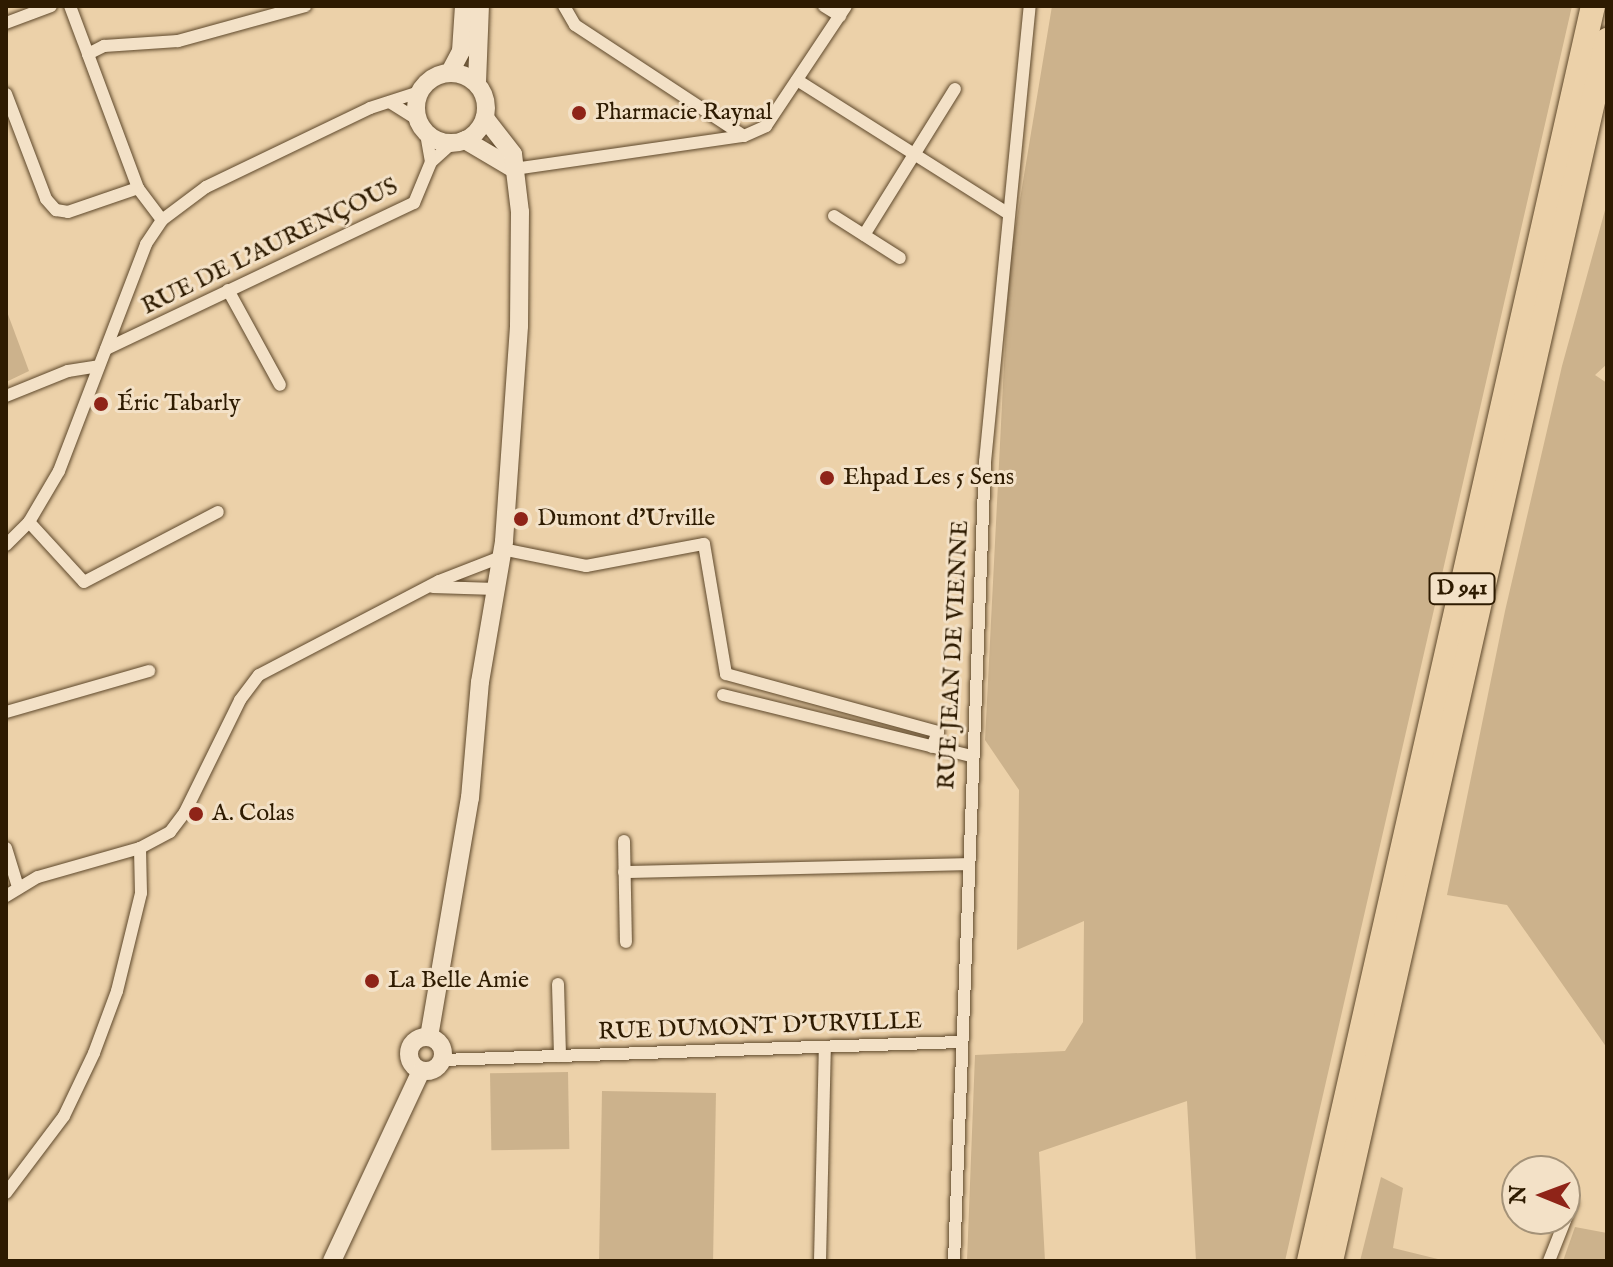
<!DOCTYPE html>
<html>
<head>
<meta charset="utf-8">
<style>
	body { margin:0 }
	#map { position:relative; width:1613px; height:1267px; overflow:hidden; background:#ecd1a9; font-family:"IM FELL English",serif }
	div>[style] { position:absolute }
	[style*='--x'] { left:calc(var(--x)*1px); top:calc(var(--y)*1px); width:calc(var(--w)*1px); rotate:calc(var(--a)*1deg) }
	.green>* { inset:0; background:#ccb28c; transform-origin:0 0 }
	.roads { filter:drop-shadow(0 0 2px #5e482b) drop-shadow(0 0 2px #5e482b) }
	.street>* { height:12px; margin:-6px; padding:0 6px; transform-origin:6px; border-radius:6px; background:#f3e1c7 }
	.secondary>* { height:18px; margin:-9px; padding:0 9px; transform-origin:9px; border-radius:9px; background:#f3e1c7 }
	.secondary>.ring { margin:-9px; padding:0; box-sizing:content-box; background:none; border:18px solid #f3e1c7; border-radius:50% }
	.highway>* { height:24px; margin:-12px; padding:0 12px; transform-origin:12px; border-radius:12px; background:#ecd1a9 }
	.dots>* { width:22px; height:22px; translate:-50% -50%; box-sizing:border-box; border:4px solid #f3e1c7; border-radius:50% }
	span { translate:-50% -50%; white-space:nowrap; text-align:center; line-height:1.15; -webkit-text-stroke:6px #f3e1c7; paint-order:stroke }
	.shield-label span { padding:2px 6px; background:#f3e1c7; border:2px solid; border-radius:6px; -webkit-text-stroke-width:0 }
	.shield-label { font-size:22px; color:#2e1b01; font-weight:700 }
	.poi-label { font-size:24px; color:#2e1b01 }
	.left { translate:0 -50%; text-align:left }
	.street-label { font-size:24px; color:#2e1b01 }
	.frame { position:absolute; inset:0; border:8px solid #2e1b01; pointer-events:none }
	.north { position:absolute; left:1501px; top:1155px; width:80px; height:80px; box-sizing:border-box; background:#f3e1c7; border:2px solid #a49278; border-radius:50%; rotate:271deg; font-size:22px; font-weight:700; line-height:32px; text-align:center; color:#2e1b01 }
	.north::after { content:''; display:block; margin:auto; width:28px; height:36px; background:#8f2418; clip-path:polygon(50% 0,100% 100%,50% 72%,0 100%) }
</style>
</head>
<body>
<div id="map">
	<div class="green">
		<div style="clip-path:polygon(1052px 6px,1572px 6px,1285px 1261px,1196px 1261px,1187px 1101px,1039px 1152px,1045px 1261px,967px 1261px,975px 1055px,1065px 1051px,1083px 1022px,1084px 921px,1017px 950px,1019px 790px,985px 740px,1009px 266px)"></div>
		<div style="clip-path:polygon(1607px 203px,1607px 364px,1595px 375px,1607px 383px,1607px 1048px,1507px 905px,1447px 895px,1505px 611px,1562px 366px)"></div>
		<div style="clip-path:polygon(6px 309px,29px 371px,6px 382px)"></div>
		<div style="left:568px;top:1072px;width:77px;height:78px;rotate:89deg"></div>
		<div style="left:602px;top:1091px;width:114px;height:170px;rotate:1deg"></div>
		<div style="clip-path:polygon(1381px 1177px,1403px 1188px,1393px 1248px,1446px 1261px,1360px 1261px)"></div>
		<div style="clip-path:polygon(1575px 1227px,1607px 1233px,1607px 1261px,1563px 1261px)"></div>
	</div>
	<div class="roads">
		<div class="street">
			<div style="--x:70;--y:6;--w:51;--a:69.4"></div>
			<div style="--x:564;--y:6;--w:22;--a:60"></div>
			<div style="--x:575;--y:25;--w:202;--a:33.3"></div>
			<div style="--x:824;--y:6;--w:19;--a:32"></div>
			<div style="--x:6;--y:23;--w:48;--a:-20.7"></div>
			<div style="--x:797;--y:80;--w:247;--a:32.3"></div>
			<div style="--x:6;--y:94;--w:112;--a:69.1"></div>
			<div style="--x:46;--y:199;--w:15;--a:48"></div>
			<div style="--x:56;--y:210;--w:12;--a:9"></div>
			<div style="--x:68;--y:212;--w:74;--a:-18.9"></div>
			<div style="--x:391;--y:103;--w:31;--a:32"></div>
			<div style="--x:431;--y:162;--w:28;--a:-42"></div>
			<div style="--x:514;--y:169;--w:232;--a:-8.2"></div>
			<div style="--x:744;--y:136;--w:24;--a:-24"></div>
			<div style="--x:766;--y:126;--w:144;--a:-56.3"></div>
			<div style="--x:834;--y:216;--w:78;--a:32.5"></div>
			<div style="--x:162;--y:220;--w:40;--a:-127"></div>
			<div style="--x:138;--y:188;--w:143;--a:-110.5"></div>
			<div style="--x:88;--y:54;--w:18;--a:-27"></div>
			<div style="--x:104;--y:46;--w:74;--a:-3.9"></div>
			<div style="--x:178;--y:41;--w:132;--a:-15.4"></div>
			<div style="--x:864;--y:235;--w:172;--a:-58.1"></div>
			<div style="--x:228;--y:290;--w:108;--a:61.3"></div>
			<div style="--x:106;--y:349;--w:341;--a:-25.4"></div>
			<div style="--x:414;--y:203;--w:44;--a:-67.5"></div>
			<div style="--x:431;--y:162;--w:29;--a:-100"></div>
			<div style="--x:6;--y:396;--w:67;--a:-22"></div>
			<div style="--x:68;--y:371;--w:31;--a:-9"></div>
			<div style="--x:29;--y:522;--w:81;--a:47.5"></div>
			<div style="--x:84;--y:582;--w:151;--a:-27.6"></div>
			<div style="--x:6;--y:545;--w:33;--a:-45"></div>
			<div style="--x:29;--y:522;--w:59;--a:-59.5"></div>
			<div style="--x:59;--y:471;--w:243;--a:-69"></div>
			<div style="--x:146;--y:244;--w:29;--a:-56"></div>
			<div style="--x:162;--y:220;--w:55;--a:-36.9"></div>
			<div style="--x:206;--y:187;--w:182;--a:-25.7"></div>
			<div style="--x:370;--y:108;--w:52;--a:-18.1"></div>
			<div style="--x:502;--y:549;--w:86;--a:11.4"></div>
			<div style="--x:586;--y:566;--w:120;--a:-10.6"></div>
			<div style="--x:704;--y:544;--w:132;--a:80.4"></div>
			<div style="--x:726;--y:674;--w:220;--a:15.3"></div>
			<div style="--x:938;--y:732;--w:16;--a:112"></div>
			<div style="--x:433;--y:587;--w:63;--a:1.8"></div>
			<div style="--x:723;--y:695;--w:255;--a:13.8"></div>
			<div style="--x:6;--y:712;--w:149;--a:-16"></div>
			<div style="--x:624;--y:841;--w:101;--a:88.9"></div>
			<div style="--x:6;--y:848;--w:41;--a:72.9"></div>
			<div style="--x:624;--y:872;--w:342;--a:-1.3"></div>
			<div style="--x:6;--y:896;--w:37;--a:-31"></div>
			<div style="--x:38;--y:877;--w:106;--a:-15.9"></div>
			<div style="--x:140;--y:848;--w:34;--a:-28"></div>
			<div style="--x:170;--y:832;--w:25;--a:-53"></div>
			<div style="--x:185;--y:812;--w:125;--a:-63.8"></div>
			<div style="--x:240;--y:700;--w:31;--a:-53"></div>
			<div style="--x:259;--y:675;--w:203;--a:-27.6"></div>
			<div style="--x:439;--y:581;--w:66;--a:-21.2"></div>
			<div style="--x:558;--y:984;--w:72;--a:88.4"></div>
			<div style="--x:442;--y:1060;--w:518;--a:-1.99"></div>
			<div style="--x:6;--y:1193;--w:96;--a:-53"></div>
			<div style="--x:64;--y:1116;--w:70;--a:-64.5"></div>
			<div style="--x:94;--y:1053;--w:66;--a:-69.6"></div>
			<div style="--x:117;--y:991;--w:101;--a:-76.2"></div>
			<div style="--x:141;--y:893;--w:45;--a:-91.3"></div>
			<div style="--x:820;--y:1261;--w:213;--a:-88.7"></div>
			<div style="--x:954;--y:1261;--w:800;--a:-87.78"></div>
			<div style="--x:985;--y:462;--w:458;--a:-84.4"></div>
			<div style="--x:1549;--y:1261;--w:62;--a:-68.4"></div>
		</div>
		<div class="secondary">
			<div style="--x:450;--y:72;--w:24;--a:-62"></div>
			<div style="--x:461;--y:51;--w:45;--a:-86.2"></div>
			<div class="ring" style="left:416px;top:73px;width:52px;height:52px"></div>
			<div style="--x:477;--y:83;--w:77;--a:-87.8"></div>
			<div style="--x:465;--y:140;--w:57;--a:30.6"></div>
			<div class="ring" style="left:409px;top:1037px;width:16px;height:16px"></div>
			<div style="--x:429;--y:1037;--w:242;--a:-80.3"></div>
			<div style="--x:470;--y:798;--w:116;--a:-85.1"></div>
			<div style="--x:480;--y:682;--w:143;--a:-80.3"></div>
			<div style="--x:504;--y:541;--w:216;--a:-86"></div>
			<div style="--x:519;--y:326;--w:114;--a:-89.5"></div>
			<div style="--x:520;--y:212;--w:58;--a:-96.9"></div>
			<div style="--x:513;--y:154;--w:46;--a:-127.9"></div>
			<div style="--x:332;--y:1261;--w:210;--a:-64.9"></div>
		</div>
		<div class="highway">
			<div style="--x:1309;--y:1261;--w:1287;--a:-77.25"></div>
			<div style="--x:1331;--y:1261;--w:1252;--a:-77.26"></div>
		</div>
	</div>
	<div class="dots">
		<div style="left:579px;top:113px;background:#8f2418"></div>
		<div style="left:101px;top:404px;background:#8f2418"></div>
		<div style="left:827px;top:478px;background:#8f2418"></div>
		<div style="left:521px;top:519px;background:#8f2418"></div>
		<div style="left:196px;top:814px;background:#8f2418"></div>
		<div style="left:372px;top:981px;background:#8f2418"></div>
	</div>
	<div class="shield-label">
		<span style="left:1462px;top:589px">D 941</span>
	</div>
	<div class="poi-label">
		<span class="left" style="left:595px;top:113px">Pharmacie Raynal</span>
		<span class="left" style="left:117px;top:404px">Éric Tabarly</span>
		<span class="left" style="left:843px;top:478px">Ehpad Les 5 Sens</span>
		<span class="left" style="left:537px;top:519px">Dumont d'Urville</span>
		<span class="left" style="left:212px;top:814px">A. Colas</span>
		<span class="left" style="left:388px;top:981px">La Belle Amie</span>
	</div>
	<div class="street-label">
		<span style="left:270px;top:247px;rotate:-26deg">RUE DE L'AURENÇOUS</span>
		<span style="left:954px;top:655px;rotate:-87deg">RUE JEAN DE VIENNE</span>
		<span style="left:760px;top:1027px;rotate:-2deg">RUE DUMONT D'URVILLE</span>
	</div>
	<div class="frame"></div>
	<div class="north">N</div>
</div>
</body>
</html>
